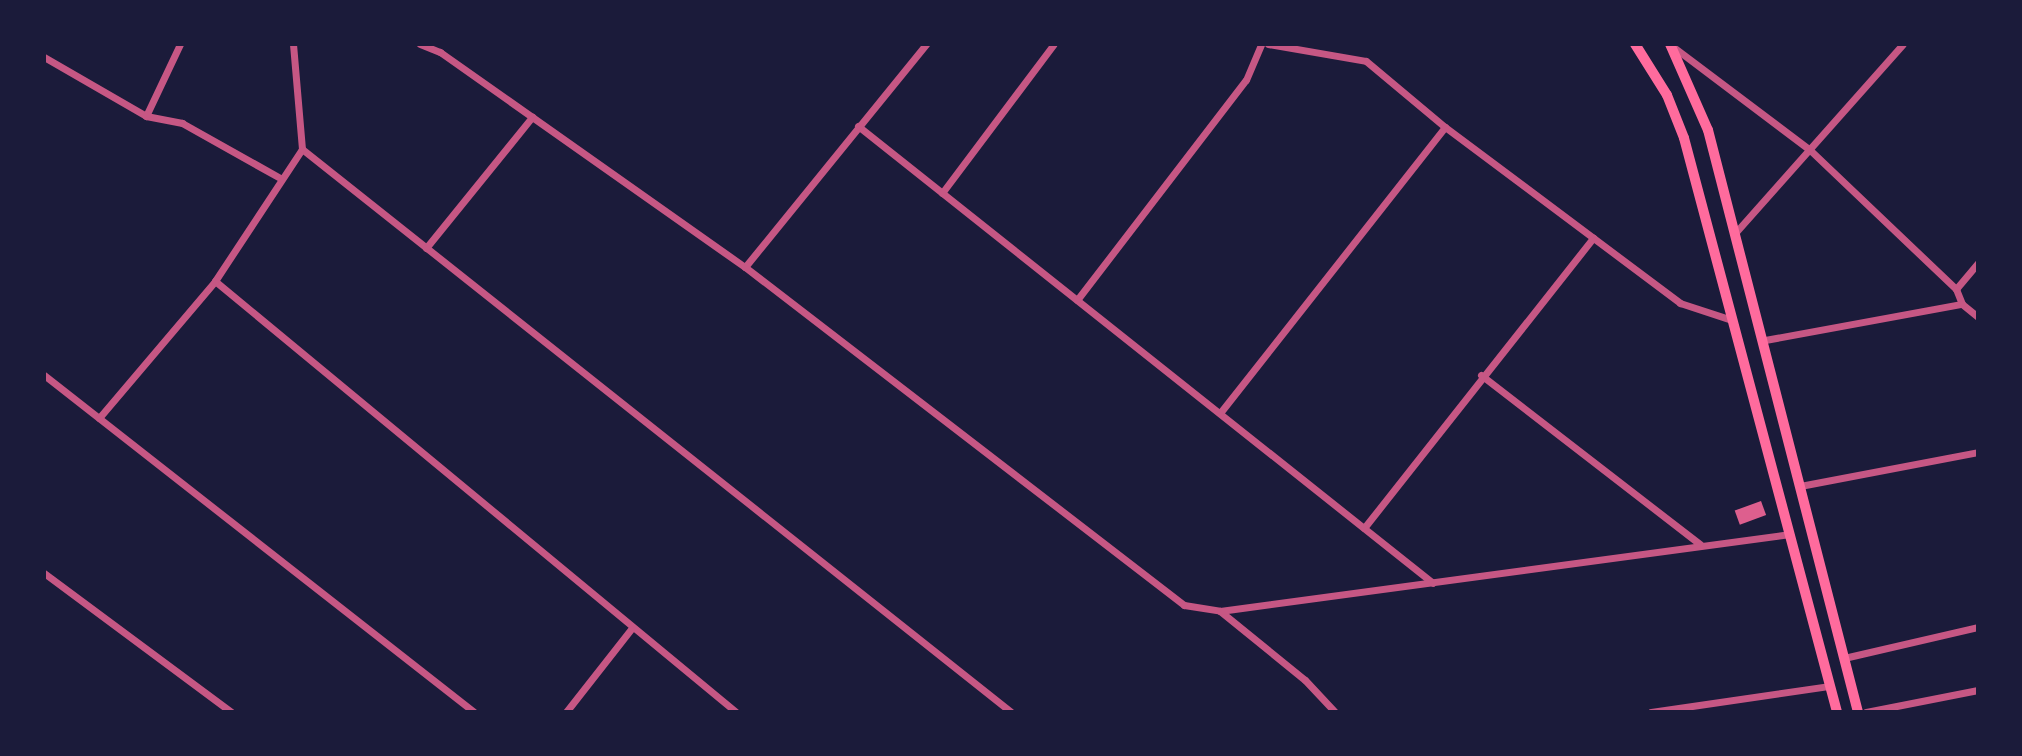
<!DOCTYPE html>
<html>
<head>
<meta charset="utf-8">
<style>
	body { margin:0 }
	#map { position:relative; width:2022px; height:756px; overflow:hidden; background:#1b1b3a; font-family:"PT Serif",serif }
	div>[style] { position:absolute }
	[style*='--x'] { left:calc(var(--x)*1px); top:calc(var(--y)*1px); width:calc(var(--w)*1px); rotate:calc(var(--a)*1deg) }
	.building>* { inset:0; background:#dd5f8e; transform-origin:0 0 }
	.minor>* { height:7px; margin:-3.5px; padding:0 3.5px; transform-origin:3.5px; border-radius:3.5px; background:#c65784 }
	.primary>* { height:10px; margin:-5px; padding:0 5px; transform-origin:5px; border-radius:5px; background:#ff6b9d }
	span { translate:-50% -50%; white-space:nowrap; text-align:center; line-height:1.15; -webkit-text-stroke:8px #1b1b3a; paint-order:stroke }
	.frame { position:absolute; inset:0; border:46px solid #1b1b3a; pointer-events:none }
</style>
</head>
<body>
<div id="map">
	<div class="building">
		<div style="left:1761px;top:501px;width:15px;height:28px;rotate:70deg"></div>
	</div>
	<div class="minor">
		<div style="--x:420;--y:44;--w:22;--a:22"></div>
		<div style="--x:440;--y:52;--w:373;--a:35.2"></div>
		<div style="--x:745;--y:267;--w:554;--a:37.59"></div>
		<div style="--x:1184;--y:605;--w:36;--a:9"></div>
		<div style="--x:1220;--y:611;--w:109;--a:39.1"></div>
		<div style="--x:1305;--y:680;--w:44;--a:46.8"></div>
		<div style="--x:1268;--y:44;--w:99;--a:9.8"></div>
		<div style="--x:1366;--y:61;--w:103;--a:39.9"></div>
		<div style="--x:1445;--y:127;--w:294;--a:36.8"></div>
		<div style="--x:1680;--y:303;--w:55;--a:18.1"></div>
		<div style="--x:1672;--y:46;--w:173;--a:37"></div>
		<div style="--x:1810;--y:150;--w:202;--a:43.6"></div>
		<div style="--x:1956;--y:289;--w:16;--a:68"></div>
		<div style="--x:1962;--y:304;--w:21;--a:39"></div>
		<div style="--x:44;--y:57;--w:118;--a:30"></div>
		<div style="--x:146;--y:116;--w:37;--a:11"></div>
		<div style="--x:182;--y:123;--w:112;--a:29.3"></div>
		<div style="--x:146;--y:116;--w:80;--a:-64.7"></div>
		<div style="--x:858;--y:126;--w:734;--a:38.48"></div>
		<div style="--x:302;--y:149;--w:905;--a:38.45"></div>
		<div style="--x:942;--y:193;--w:186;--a:-53.1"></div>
		<div style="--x:1736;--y:232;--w:251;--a:-48.4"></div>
		<div style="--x:426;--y:248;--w:169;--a:-51"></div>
		<div style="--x:745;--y:267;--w:287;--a:-50.9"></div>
		<div style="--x:215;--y:281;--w:676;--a:39.6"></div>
		<div style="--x:1956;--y:289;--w:34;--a:-50"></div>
		<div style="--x:1077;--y:300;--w:277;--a:-52.5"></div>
		<div style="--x:1246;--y:80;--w:39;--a:-67"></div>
		<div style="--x:1765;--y:340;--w:200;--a:-10.4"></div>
		<div style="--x:44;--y:375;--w:546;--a:38.09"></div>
		<div style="--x:1481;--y:375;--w:277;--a:37.7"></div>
		<div style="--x:1220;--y:413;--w:364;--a:-51.8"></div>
		<div style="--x:99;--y:418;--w:180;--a:-49.7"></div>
		<div style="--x:215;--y:281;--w:158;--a:-56.6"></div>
		<div style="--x:302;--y:149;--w:105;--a:-94.9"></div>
		<div style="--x:1800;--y:486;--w:181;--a:-10.8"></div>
		<div style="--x:1364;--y:528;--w:370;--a:-51.7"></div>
		<div style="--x:44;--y:573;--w:233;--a:36.6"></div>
		<div style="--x:1220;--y:611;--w:575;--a:-7.69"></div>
		<div style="--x:1844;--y:658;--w:138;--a:-13"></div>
		<div style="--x:566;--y:712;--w:105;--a:-51.9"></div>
		<div style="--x:1651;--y:712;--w:181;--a:-8.3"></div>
		<div style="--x:1866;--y:712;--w:114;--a:-11.1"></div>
	</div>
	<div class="primary">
		<div style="--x:1635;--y:44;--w:60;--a:57.9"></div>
		<div style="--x:1667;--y:95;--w:46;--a:68.4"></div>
		<div style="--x:1684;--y:138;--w:594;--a:75.07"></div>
		<div style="--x:1670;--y:44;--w:94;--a:66.2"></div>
		<div style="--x:1708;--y:130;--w:601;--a:75.55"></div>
	</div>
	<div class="frame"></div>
</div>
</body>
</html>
